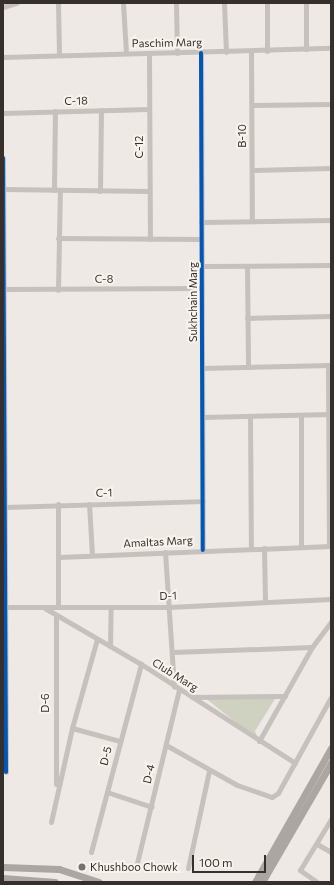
<!DOCTYPE html>
<html>
<head>
<meta charset="utf-8">
<style>
	body { margin:0 }
	#map { position:relative; width:334px; height:885px; overflow:hidden; background:#eee9e4; font-family:Commissioner,sans-serif }
	div>[style] { position:absolute }
	[style*='--x'] { left:calc(var(--x)*1px); top:calc(var(--y)*1px); width:calc(var(--w)*1px); rotate:calc(var(--a)*1deg) }
	.green>* { inset:0; background:#cfd2c0 }
	.minor>* { height:5px; margin:-2.5px; padding:0 2.5px; transform-origin:2.5px; border-radius:2.5px; background:#c6c1bd }
	.major>* { height:7px; margin:-3.5px; padding:0 3.5px; transform-origin:3.5px; border-radius:3.5px; background:#aba6a2 }
	.cycleway>* { height:4px; margin:-2px; padding:0 2px; transform-origin:2px; border-radius:2px; background:#0057b8 }
	.dots>* { width:11px; height:11px; translate:-50% -50%; box-sizing:border-box; border:2px solid #f9f3ed; border-radius:50% }
	span { translate:-50% -50%; white-space:nowrap; text-align:center; line-height:1.15; -webkit-text-stroke:4px #f9f3ed; paint-order:stroke }
	.street-label { font-size:11px; color:#372f2b }
	.poi-label { font-size:11px; color:#372f2b }
	.left { translate:0 -50%; text-align:left }
	.frame { position:absolute; inset:0; border:4px solid #372f2b; pointer-events:none }
	.scale { position:absolute; left:192px; top:855px; width:74px; height:18px; box-sizing:border-box; border:2px solid #372f2b; border-top:0; padding-left:5px; font-size:12px; line-height:14px; white-space:nowrap; color:#372f2b; -webkit-text-stroke:3px #f9f3ed; paint-order:stroke }
</style>
</head>
<body>
<div id="map">
	<div class="green">
		<div style="clip-path:polygon(204px 697px,275px 699px,255px 731px,259px 741px)"></div>
	</div>
	<div class="minor">
		<div style="--x:58;--y:3;--w:52;--a:88.9"></div>
		<div style="--x:123;--y:3;--w:50;--a:86.6"></div>
		<div style="--x:176;--y:3;--w:50;--a:88.9"></div>
		<div style="--x:224;--y:3;--w:49;--a:87.7"></div>
		<div style="--x:267;--y:3;--w:48;--a:90"></div>
		<div style="--x:3;--y:7;--w:14;--a:-17"></div>
		<div style="--x:306;--y:49;--w:46;--a:-90"></div>
		<div style="--x:251;--y:51;--w:170;--a:89.7"></div>
		<div style="--x:201;--y:53;--w:497;--a:89.8"></div>
		<div style="--x:149;--y:54;--w:185;--a:89.7"></div>
		<div style="--x:3;--y:57;--w:328;--a:-1.6"></div>
		<div style="--x:252;--y:105;--w:79;--a:-0.7"></div>
		<div style="--x:3;--y:113;--w:146;--a:-1.6"></div>
		<div style="--x:3;--y:158;--w:614;--a:89.72"></div>
		<div style="--x:252;--y:170;--w:79;--a:-1.5"></div>
		<div style="--x:4;--y:189;--w:145;--a:0.8"></div>
		<div style="--x:54;--y:190;--w:79;--a:-89.3"></div>
		<div style="--x:100;--y:191;--w:81;--a:-89.3"></div>
		<div style="--x:201;--y:222;--w:130;--a:-0.9"></div>
		<div style="--x:58;--y:238;--w:143;--a:0.4"></div>
		<div style="--x:202;--y:266;--w:129;--a:-0.4"></div>
		<div style="--x:247;--y:266;--w:101;--a:89.4"></div>
		<div style="--x:3;--y:289;--w:199;--a:-0.3"></div>
		<div style="--x:58;--y:290;--w:100;--a:-88.9"></div>
		<div style="--x:247;--y:318;--w:84;--a:-1.4"></div>
		<div style="--x:328;--y:365;--w:181;--a:89.7"></div>
		<div style="--x:202;--y:368;--w:128;--a:-1.3"></div>
		<div style="--x:250;--y:416;--w:133;--a:89.6"></div>
		<div style="--x:202;--y:417;--w:129;--a:-1.3"></div>
		<div style="--x:89;--y:504;--w:51;--a:86.6"></div>
		<div style="--x:5;--y:507;--w:198;--a:-1.7"></div>
		<div style="--x:301;--y:547;--w:132;--a:-90"></div>
		<div style="--x:264;--y:548;--w:54;--a:88.9"></div>
		<div style="--x:165;--y:552;--w:135;--a:86.2"></div>
		<div style="--x:59;--y:557;--w:272;--a:-2.3"></div>
		<div style="--x:5;--y:607;--w:164;--a:0"></div>
		<div style="--x:169;--y:607;--w:162;--a:-2.8"></div>
		<div style="--x:43;--y:607;--w:113;--a:30.2"></div>
		<div style="--x:141;--y:664;--w:183;--a:32.7"></div>
		<div style="--x:58;--y:607;--w:103;--a:-90"></div>
		<div style="--x:56;--y:615;--w:169;--a:90"></div>
		<div style="--x:110;--y:646;--w:39;--a:-89"></div>
		<div style="--x:172;--y:652;--w:140;--a:-2"></div>
		<div style="--x:192;--y:697;--w:93;--a:-0.6"></div>
		<div style="--x:72;--y:728;--w:50;--a:15.2"></div>
		<div style="--x:259;--y:741;--w:108;--a:-60.6"></div>
		<div style="--x:312;--y:647;--w:31;--a:-53"></div>
		<div style="--x:166;--y:745;--w:81;--a:29.4"></div>
		<div style="--x:237;--y:785;--w:37;--a:19"></div>
		<div style="--x:272;--y:797;--w:7;--a:-34"></div>
		<div style="--x:278;--y:793;--w:110;--a:-61.1"></div>
		<div style="--x:107;--y:792;--w:47;--a:18.4"></div>
		<div style="--x:51;--y:822;--w:96;--a:-77.4"></div>
		<div style="--x:72;--y:728;--w:92;--a:-74.3"></div>
		<div style="--x:317;--y:844;--w:16;--a:30"></div>
		<div style="--x:91;--y:852;--w:195;--a:-75.1"></div>
		<div style="--x:137;--y:863;--w:178;--a:-76.4"></div>
		<div style="--x:188;--y:868;--w:99;--a:-77.8"></div>
		<div style="--x:317;--y:882;--w:21;--a:-145"></div>
		<div style="--x:300;--y:870;--w:60;--a:-58.7"></div>
	</div>
	<div class="major">
		<div style="--x:3;--y:867;--w:56;--a:2"></div>
		<div style="--x:59;--y:869;--w:42;--a:18"></div>
		<div style="--x:3;--y:878;--w:52;--a:4.4"></div>
		<div style="--x:255;--y:882;--w:154;--a:-60.4"></div>
		<div style="--x:262;--y:882;--w:138;--a:-59.9"></div>
	</div>
	<div class="cycleway">
		<div style="--x:201;--y:53;--w:497;--a:89.8"></div>
		<div style="--x:3;--y:158;--w:614;--a:89.72"></div>
	</div>
	<div class="dots">
		<div style="left:82px;top:867px;background:#77706c"></div>
	</div>
	<div class="street-label">
		<span style="left:167px;top:43px;rotate:-1deg">Paschim Marg</span>
		<span style="left:76px;top:101px;rotate:-2deg">C-18</span>
		<span style="left:242px;top:136px;rotate:-90deg">B-10</span>
		<span style="left:139px;top:147px;rotate:-90deg">C-12</span>
		<span style="left:104px;top:279px;rotate:-1deg">C-8</span>
		<span style="left:193px;top:302px;rotate:-90deg">Sukhchain Marg</span>
		<span style="left:104px;top:493px;rotate:-1deg">C-1</span>
		<span style="left:158px;top:542px;rotate:-3deg">Amaltas Marg</span>
		<span style="left:168px;top:596px;rotate:-2deg">D-1</span>
		<span style="left:175px;top:675px;rotate:32deg">Club Marg</span>
		<span style="left:45px;top:703px;rotate:-90deg">D-6</span>
		<span style="left:106px;top:756px;rotate:-76deg">D-5</span>
		<span style="left:149px;top:774px;rotate:-77deg">D-4</span>
	</div>
	<div class="poi-label">
		<span class="left" style="left:90px;top:867px">Khushboo Chowk</span>
	</div>
	<div class="frame"></div>
	<div class="scale">100 m</div>
</div>
</body>
</html>
